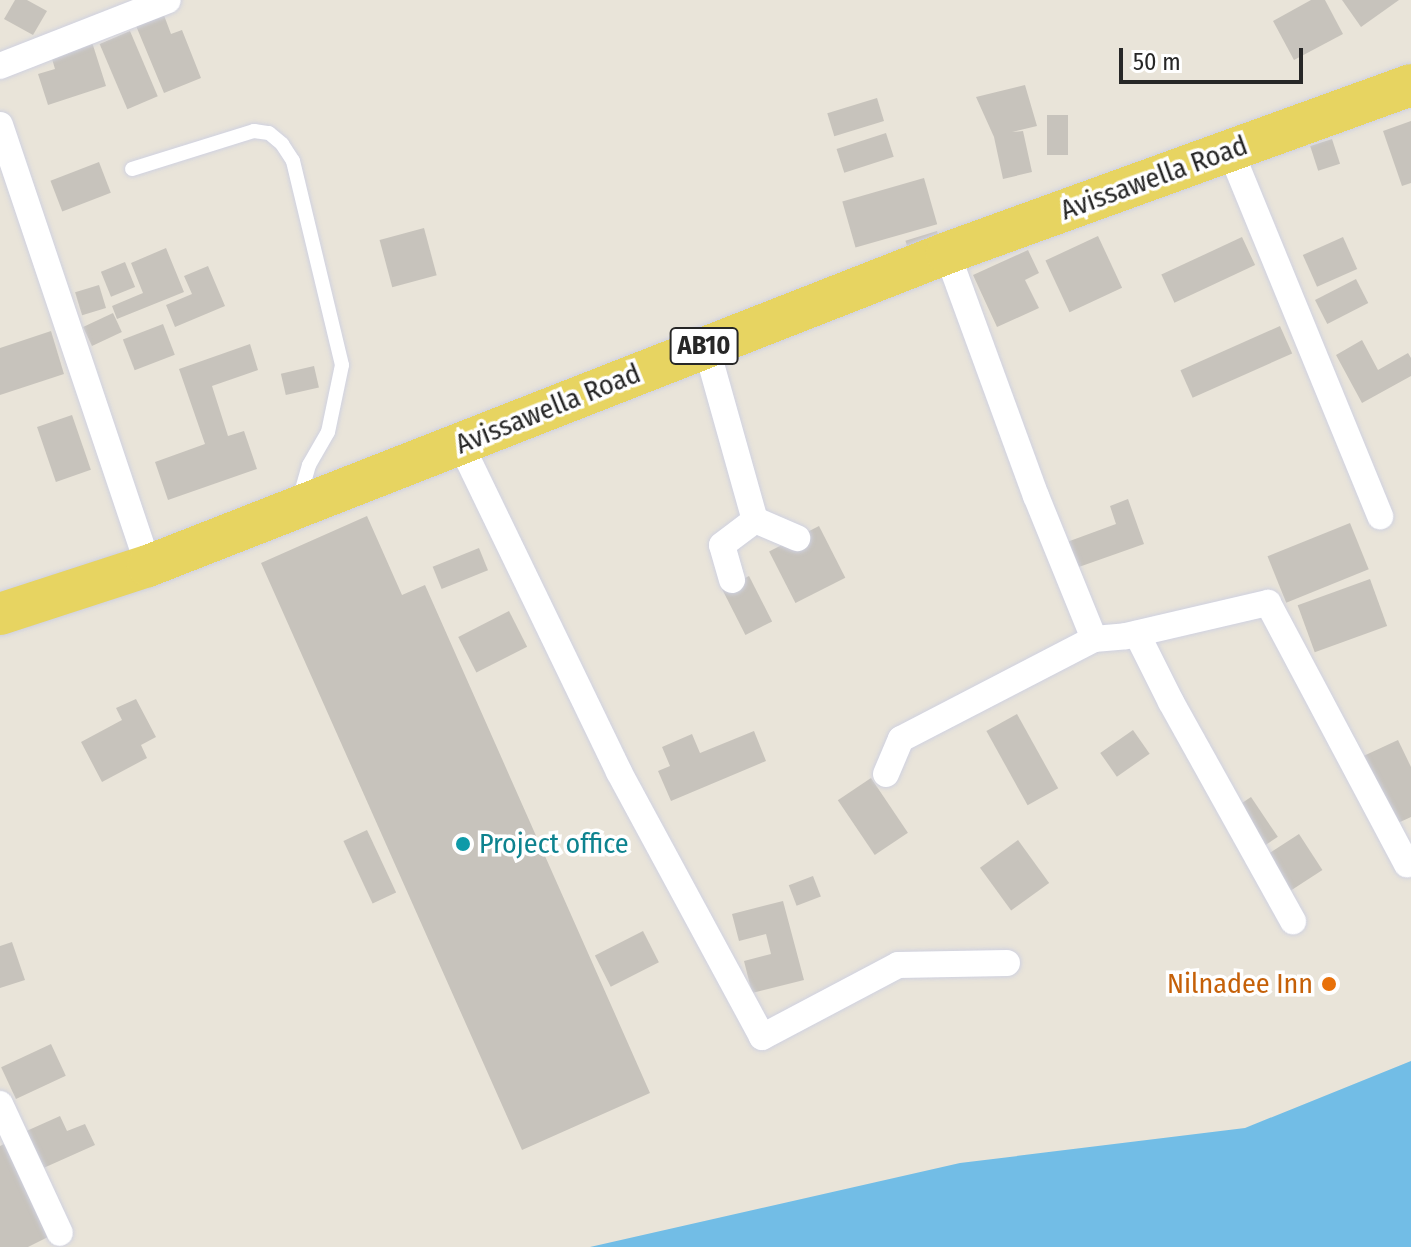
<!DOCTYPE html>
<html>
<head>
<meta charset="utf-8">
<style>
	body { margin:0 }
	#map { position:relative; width:1411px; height:1247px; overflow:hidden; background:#e9e4d9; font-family:"Fira Sans Condensed",sans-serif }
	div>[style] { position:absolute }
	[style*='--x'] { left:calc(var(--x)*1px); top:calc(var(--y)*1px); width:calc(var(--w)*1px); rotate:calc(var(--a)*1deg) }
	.water>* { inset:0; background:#72bde6 }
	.building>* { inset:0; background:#c7c3bc; transform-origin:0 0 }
	.roads { filter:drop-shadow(0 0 2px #cfd1e0) drop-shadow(0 0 2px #cfd1e0) }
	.service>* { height:14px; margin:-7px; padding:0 7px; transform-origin:7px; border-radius:7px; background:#fff }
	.minor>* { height:26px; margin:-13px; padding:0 13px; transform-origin:13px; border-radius:13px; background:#fff }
	.primary>* { height:42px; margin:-21px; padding:0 21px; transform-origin:21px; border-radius:21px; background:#e7d461 }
	.dots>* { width:22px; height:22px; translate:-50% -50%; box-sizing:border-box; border:4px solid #fff; border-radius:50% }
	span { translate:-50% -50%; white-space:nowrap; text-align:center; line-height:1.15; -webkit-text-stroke:7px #fff; paint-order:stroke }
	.shield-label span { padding:2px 6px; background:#fff; border:2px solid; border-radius:6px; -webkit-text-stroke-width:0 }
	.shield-label { font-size:26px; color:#272727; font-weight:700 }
	.street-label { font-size:28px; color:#272727 }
	.culture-label { font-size:28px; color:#0d838f }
	.left { translate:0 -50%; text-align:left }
	.food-label { font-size:28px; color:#c56008 }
	.right { translate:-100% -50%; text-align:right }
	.scale { position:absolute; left:1119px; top:48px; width:184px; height:36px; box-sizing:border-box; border:4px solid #272727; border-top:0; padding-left:10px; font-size:24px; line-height:28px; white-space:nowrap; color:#272727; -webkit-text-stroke:6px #fff; paint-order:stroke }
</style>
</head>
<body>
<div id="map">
	<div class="water">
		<div style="clip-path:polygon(1411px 1061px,1411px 1247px,590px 1247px,960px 1163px,1245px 1128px)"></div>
	</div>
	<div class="building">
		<div style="clip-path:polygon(15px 0,27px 0,47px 11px,33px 35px,4px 19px)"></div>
		<div style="clip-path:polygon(1311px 0,1325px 0,1343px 34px,1294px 60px,1273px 21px)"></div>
		<div style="clip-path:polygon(1342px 0,1399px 0,1361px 27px)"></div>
		<div style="clip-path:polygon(162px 10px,171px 34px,182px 30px,201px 78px,164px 93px,134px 21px)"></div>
		<div style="left:130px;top:31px;width:71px;height:33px;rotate:67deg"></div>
		<div style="clip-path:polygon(91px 39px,106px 86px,48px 105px,38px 74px,55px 69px,50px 52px)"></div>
		<div style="clip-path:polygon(1025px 85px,1037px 126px,1012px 132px,1023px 131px,1032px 172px,1003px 179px,994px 137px,976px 97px)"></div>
		<div style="left:877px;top:98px;width:24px;height:52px;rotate:73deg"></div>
		<div style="left:1047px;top:115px;width:21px;height:40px"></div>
		<div style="clip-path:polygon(1411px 121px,1411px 183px,1402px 186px,1383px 131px)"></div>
		<div style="left:886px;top:133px;width:25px;height:52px;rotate:72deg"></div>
		<div style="left:1332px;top:139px;width:26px;height:23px;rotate:72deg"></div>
		<div style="left:99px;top:162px;width:33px;height:52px;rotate:69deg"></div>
		<div style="left:924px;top:178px;width:48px;height:85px;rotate:74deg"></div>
		<div style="left:424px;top:228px;width:49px;height:46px;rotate:75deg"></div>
		<div style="left:937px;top:231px;width:17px;height:33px;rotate:73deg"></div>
		<div style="left:1098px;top:236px;width:57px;height:58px;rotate:65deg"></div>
		<div style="left:1242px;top:237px;width:31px;height:89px;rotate:65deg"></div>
		<div style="left:1343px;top:237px;width:35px;height:44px;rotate:66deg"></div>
		<div style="clip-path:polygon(166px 248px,184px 292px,117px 319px,112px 306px,143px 293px,131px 263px)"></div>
		<div style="clip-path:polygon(1028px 250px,1039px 273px,1025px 280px,1039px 308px,997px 327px,973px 275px)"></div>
		<div style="left:125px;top:262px;width:27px;height:26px;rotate:68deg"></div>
		<div style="clip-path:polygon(208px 266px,225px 306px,175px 327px,166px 305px,192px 294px,184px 276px)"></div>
		<div style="left:1356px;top:279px;width:27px;height:46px;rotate:63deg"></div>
		<div style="left:99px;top:285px;width:24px;height:25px;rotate:73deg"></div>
		<div style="left:113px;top:313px;width:21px;height:33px;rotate:65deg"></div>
		<div style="left:163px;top:324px;width:33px;height:43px;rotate:69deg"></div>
		<div style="left:1280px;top:326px;width:30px;height:109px;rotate:66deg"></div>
		<div style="clip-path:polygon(51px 331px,64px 374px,0 395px,0 348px)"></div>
		<div style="clip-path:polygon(1362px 340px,1378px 370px,1408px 353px,1411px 358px,1411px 376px,1362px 403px,1336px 355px)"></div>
		<div style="clip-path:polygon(250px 344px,258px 370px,212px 386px,228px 436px,244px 431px,257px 469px,168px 500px,155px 462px,205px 444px,179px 369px)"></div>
		<div style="left:314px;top:366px;width:22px;height:34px;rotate:77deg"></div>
		<div style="left:72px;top:415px;width:58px;height:37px;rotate:71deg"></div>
		<div style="clip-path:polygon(1128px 499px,1144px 544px,1076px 568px,1067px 542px,1116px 524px,1110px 506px)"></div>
		<div style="clip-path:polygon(367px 516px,402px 595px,425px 585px,650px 1093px,522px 1150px,261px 563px)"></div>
		<div style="left:1350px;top:523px;width:50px;height:89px;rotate:68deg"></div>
		<div style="left:819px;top:526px;width:58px;height:56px;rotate:63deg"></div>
		<div style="left:479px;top:548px;width:24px;height:50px;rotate:68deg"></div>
		<div style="left:749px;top:576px;width:51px;height:30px;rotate:63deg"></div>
		<div style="left:1370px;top:579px;width:50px;height:77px;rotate:70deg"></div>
		<div style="left:509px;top:611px;width:40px;height:57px;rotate:63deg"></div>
		<div style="clip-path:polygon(136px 699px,156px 737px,141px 745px,147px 758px,102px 782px,81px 742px,122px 720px,116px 708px)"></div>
		<div style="left:1017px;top:714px;width:85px;height:35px;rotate:61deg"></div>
		<div style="left:1133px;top:730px;width:29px;height:40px;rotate:55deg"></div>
		<div style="clip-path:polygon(754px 731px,766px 761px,671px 801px,658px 771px,670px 766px,662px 747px,692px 734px,700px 753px)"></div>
		<div style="clip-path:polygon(1398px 740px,1411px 767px,1411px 817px,1389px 827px,1357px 759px)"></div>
		<div style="left:871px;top:778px;width:66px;height:40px;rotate:56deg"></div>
		<div style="left:1251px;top:797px;width:48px;height:22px;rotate:56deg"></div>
		<div style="left:367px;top:830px;width:69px;height:26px;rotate:65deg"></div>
		<div style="left:1299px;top:834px;width:43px;height:39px;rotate:57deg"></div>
		<div style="left:1018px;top:840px;width:53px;height:47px;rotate:54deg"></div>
		<div style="left:813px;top:876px;width:22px;height:26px;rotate:69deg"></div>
		<div style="clip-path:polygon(783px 901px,804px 980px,752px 993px,744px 961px,771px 954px,766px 934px,739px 941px,732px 914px)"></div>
		<div style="left:643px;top:931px;width:35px;height:54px;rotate:63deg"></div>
		<div style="clip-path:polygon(12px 942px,25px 980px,0 988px,0 946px)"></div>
		<div style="left:51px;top:1044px;width:35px;height:55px;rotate:65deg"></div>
		<div style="clip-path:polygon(60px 1116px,67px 1131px,85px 1124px,95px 1145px,39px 1170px,22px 1133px)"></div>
		<div style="clip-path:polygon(8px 1142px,52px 1235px,28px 1247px,0 1247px,0 1146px)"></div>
	</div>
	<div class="roads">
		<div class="service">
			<div style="--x:132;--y:169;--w:128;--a:-17.3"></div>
			<div style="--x:254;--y:131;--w:15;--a:8"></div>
			<div style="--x:269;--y:133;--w:17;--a:40"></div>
			<div style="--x:282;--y:144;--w:20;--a:57"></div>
			<div style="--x:293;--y:161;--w:210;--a:76.5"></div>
			<div style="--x:342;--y:365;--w:68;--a:101.8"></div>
			<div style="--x:328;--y:432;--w:38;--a:120"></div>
			<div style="--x:309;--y:465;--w:37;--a:106"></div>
		</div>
		<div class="minor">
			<div style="--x:0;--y:66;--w:180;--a:-21.4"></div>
			<div style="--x:0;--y:125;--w:465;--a:71.4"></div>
			<div style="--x:1230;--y:150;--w:396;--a:67.7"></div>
			<div style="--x:947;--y:253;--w:259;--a:69.9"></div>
			<div style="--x:1036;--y:496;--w:154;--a:67.9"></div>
			<div style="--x:706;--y:346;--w:181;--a:74.3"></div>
			<div style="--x:755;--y:520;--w:46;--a:23.2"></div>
			<div style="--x:461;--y:445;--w:363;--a:64.2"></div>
			<div style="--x:619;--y:772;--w:301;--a:61.6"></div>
			<div style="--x:762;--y:1037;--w:154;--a:-27.9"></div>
			<div style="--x:898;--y:965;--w:109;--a:-1.1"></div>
			<div style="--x:732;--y:580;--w:36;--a:-106"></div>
			<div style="--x:722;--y:545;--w:41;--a:-37.1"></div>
			<div style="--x:1137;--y:634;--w:76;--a:63.4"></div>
			<div style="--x:1171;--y:702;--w:251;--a:60.9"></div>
			<div style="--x:886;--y:774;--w:38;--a:-67"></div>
			<div style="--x:901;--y:739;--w:217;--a:-27.4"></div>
			<div style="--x:1094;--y:639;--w:32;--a:-5"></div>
			<div style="--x:1126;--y:636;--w:146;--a:-13.1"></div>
			<div style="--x:1268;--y:603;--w:296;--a:62"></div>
			<div style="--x:0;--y:1104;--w:142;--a:65.1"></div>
		</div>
		<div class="primary">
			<div style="--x:0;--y:614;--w:156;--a:-18"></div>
			<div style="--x:148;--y:566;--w:858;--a:-21.39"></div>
			<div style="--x:947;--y:253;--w:493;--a:-19.9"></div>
		</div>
	</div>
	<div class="dots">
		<div style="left:463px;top:844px;background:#0f9aa8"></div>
		<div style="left:1329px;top:984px;background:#e8710a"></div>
	</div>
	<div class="shield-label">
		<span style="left:704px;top:346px">AB10</span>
	</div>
	<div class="street-label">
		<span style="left:1154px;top:178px;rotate:-20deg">Avissawella Road</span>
		<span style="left:548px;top:409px;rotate:-22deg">Avissawella Road</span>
	</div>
	<div class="culture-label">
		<span class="left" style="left:479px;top:844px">Project office</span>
	</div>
	<div class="food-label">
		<span class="right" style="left:1313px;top:984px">Nilnadee Inn</span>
	</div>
	<div class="scale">50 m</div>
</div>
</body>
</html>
